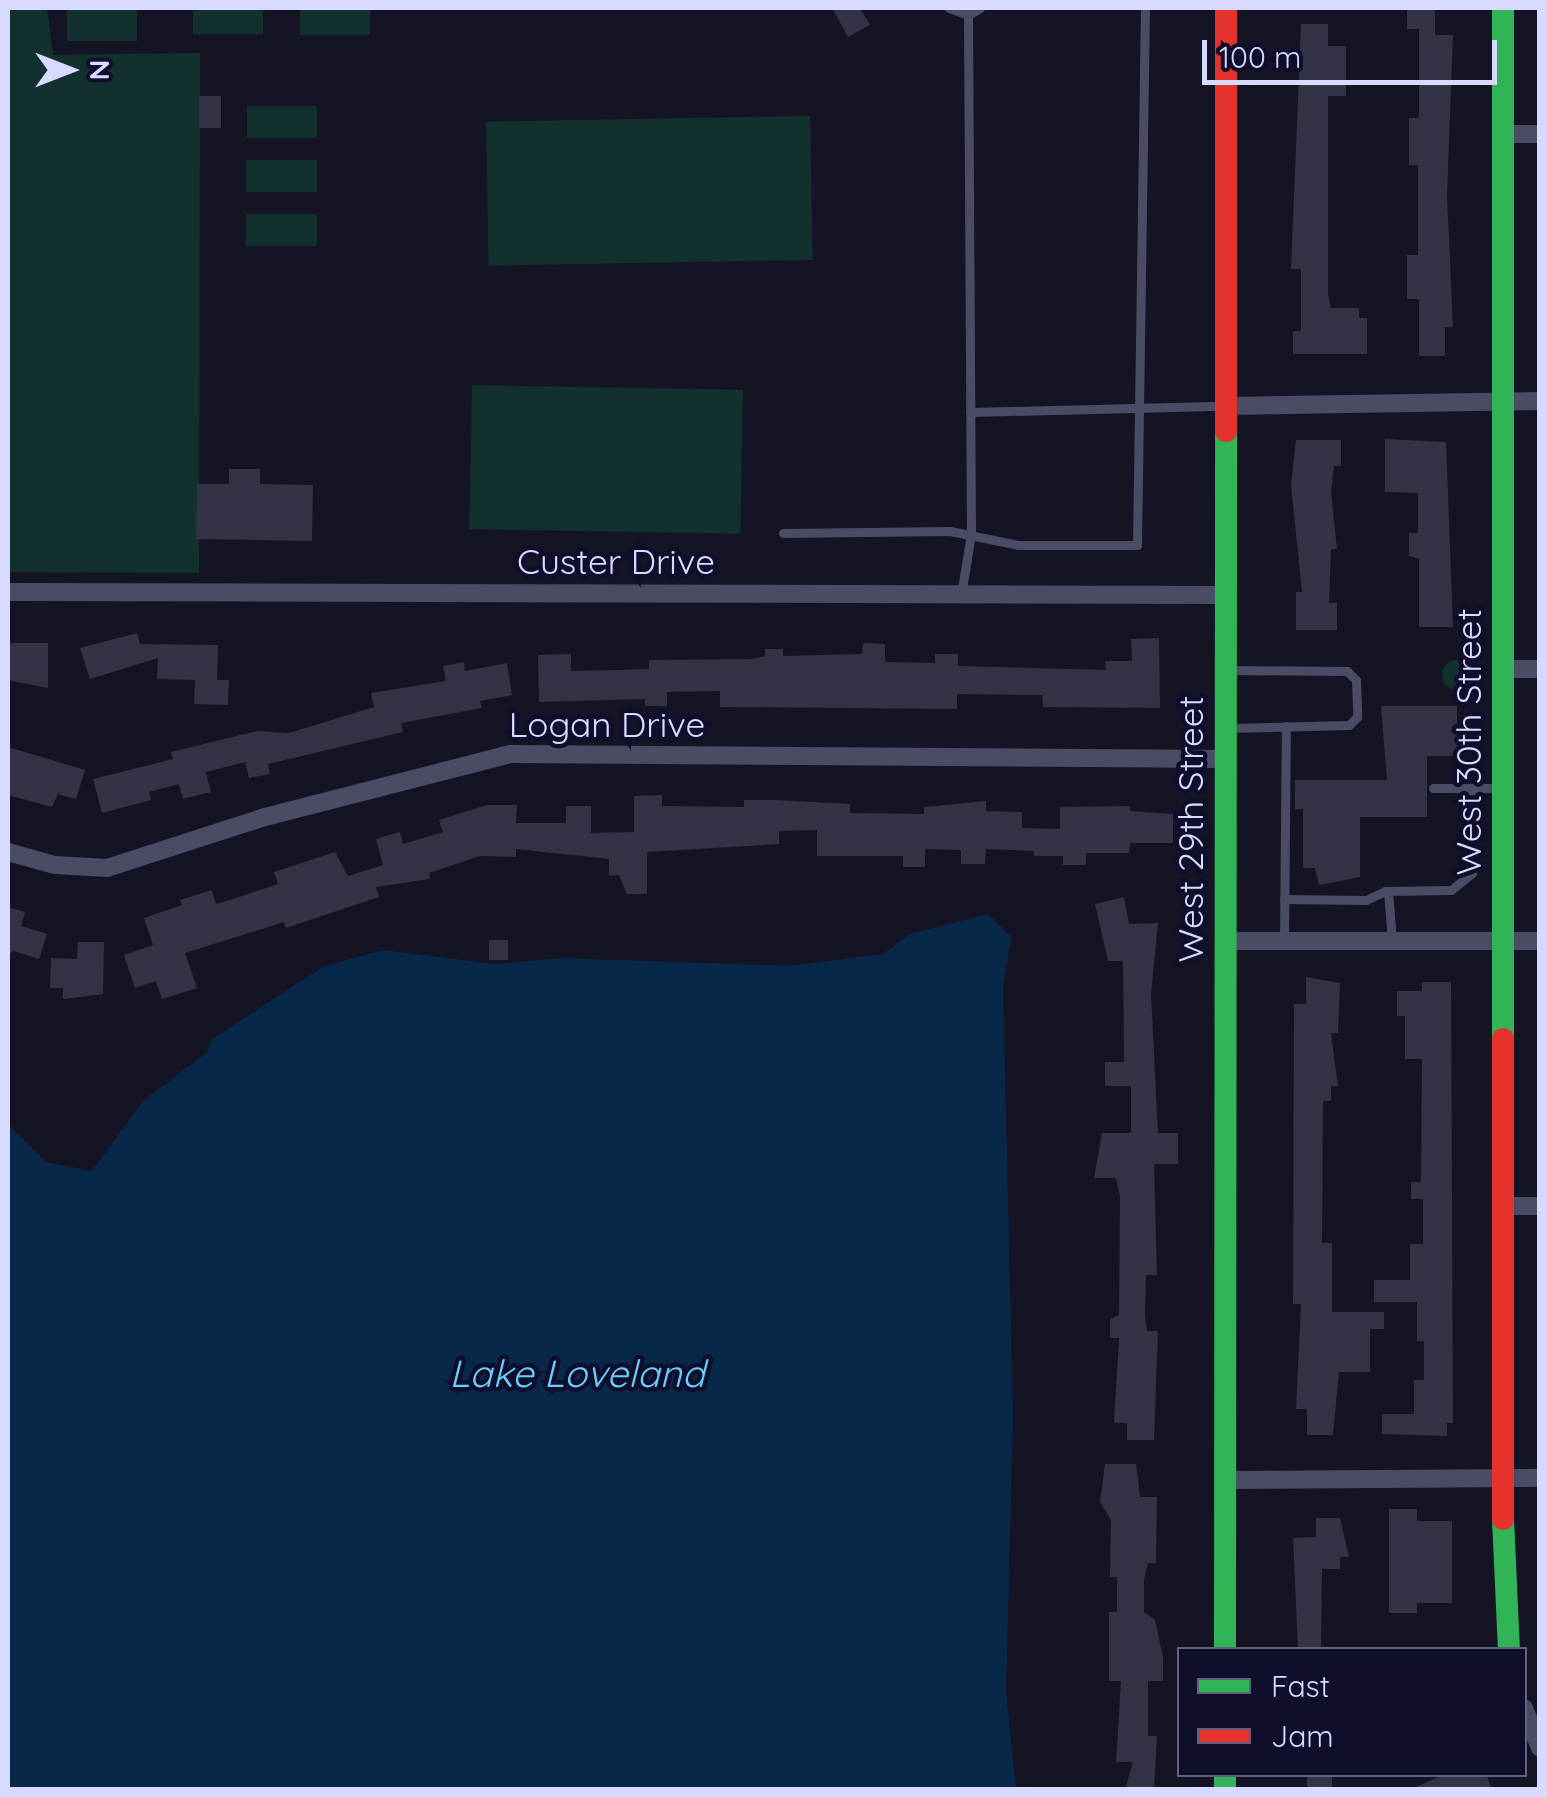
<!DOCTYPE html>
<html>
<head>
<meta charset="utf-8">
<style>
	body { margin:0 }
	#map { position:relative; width:1547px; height:1797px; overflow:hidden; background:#151425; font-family:Quicksand,sans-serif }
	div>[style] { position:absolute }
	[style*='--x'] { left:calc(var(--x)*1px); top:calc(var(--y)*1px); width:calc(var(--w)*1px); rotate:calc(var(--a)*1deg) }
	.green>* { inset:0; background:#12312e; transform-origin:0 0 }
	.round { border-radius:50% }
	.water>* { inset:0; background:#072849 }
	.building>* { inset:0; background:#333346; transform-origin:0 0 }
	.lane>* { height:9px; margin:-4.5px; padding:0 4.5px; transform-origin:4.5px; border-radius:4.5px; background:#4a4c66 }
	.street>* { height:18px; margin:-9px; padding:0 9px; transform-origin:9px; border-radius:9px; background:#4a4c66 }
	.fast>* { height:22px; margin:-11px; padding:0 11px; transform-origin:11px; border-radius:11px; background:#30b455 }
	.jam>* { height:22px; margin:-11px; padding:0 11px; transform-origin:11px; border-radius:11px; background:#e5322d }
	span { translate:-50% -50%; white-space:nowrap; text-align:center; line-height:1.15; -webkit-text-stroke:9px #0f0e2b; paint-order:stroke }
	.street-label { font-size:35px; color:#d9daff }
	.water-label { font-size:38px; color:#67cfff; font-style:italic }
	.frame { position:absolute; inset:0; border:10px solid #d9daff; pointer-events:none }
	.legend { position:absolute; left:1177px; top:1647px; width:350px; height:130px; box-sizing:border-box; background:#0f0e2b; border:2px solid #606080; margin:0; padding:12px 18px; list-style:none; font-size:30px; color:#d9daff }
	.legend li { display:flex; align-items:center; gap:20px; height:50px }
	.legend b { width:50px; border:2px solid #606080 }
	.north { position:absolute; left:20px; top:20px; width:100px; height:100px; -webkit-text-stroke:8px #0f0e2b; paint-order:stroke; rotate:90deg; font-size:28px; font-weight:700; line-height:40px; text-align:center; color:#d9daff }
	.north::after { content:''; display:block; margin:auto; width:35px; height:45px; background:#d9daff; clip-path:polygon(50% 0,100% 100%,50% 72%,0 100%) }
	.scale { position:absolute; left:1202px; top:40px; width:295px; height:45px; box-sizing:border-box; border:5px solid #d9daff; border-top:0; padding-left:12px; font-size:30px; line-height:35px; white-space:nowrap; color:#d9daff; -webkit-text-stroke:8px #0f0e2b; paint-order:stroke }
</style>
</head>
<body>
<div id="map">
	<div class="green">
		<div style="clip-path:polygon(8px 8px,47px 8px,53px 55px,200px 53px,199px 573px,8px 572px)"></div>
		<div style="left:193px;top:8px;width:70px;height:26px"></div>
		<div style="left:300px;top:8px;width:70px;height:27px"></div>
		<div style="left:67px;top:9px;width:70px;height:32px"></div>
		<div style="left:247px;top:106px;width:70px;height:32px"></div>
		<div style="left:810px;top:116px;width:144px;height:324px;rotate:89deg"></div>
		<div style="left:246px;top:160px;width:71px;height:32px"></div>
		<div style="left:246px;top:214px;width:71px;height:32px"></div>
		<div style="left:472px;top:385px;width:271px;height:144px;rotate:1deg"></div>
		<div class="round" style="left:1442px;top:660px;width:30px;height:30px"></div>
	</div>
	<div class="water">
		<div style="clip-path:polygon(988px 914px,1011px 937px,1003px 987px,1013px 1417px,1006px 1692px,1016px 1789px,8px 1789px,8px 1124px,46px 1162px,92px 1171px,143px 1101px,206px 1053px,212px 1039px,323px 967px,364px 955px,384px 950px,495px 964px,562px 958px,789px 966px,883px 954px,910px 934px)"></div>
	</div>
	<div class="building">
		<div style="clip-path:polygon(832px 8px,860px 8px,870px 25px,848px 37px)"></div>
		<div style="clip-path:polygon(1407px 8px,1435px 8px,1435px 35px,1453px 35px,1447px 195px,1453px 327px,1445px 327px,1445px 356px,1419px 356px,1419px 299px,1407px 299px,1407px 255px,1418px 255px,1418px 165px,1409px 165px,1409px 118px,1419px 118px,1419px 29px,1407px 29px)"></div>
		<div style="clip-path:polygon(1301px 24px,1328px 24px,1328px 46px,1346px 46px,1346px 96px,1328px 96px,1328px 294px,1331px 308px,1359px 308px,1359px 318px,1367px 318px,1367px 354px,1293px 354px,1293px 331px,1301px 331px,1301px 269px,1291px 269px)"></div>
		<div style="left:199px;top:96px;width:22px;height:32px"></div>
		<div style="clip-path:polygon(1385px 439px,1446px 442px,1453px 627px,1419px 627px,1419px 559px,1409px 556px,1409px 533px,1418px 533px,1418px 493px,1385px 492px)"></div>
		<div style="clip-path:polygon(1296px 440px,1341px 440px,1341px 466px,1334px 466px,1331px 491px,1337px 549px,1331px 549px,1329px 603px,1337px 603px,1337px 630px,1296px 630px,1296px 592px,1302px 592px,1291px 485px)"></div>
		<div style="clip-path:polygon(229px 469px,260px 469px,260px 484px,313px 485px,312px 541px,196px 539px,197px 484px,229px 484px)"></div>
		<div style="clip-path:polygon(137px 633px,140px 644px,218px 645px,217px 680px,229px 680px,228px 705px,194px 704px,195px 680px,157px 679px,158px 658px,90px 679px,80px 648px)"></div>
		<div style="clip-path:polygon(1159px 638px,1160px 708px,1043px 707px,1042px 695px,957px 694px,957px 709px,720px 707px,720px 691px,667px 692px,667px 706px,645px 706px,645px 699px,539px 702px,538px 655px,571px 654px,571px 671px,619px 670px,649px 669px,649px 660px,752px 659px,765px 656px,765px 649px,783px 649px,783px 656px,862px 654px,863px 643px,885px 644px,885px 662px,935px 663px,935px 654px,958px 654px,958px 666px,1106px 670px,1105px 661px,1132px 661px,1131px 639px)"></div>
		<div style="clip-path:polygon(10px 643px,48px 643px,48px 688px,8px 680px)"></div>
		<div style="clip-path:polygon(464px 662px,465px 671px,507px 663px,512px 695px,480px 701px,482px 708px,401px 723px,403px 732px,268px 764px,270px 774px,249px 778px,245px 762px,206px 772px,211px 792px,183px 799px,179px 784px,149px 792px,151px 800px,102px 813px,93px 779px,173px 759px,171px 752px,257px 731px,289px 733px,374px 707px,371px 693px,446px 681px,443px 666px)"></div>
		<div style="clip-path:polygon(1381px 706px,1457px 706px,1457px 756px,1427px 756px,1427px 817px,1360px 817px,1360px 877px,1319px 885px,1315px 868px,1303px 868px,1303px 809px,1295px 809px,1295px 780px,1387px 780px)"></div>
		<div style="clip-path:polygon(8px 747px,85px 770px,76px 799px,58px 794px,52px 807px,8px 795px)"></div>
		<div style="clip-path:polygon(662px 795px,662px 806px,744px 807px,744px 800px,775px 800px,850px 804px,850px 813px,924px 814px,924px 807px,986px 801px,986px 811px,1022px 812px,1022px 828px,1060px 829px,1060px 807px,1130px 806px,1130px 811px,1173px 814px,1173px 843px,1130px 843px,1129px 853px,1086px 853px,1086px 865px,1063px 865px,1063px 856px,1034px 856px,1034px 851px,986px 849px,985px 864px,961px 864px,961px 850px,925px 849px,925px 867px,903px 867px,903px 856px,817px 856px,817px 830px,779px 831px,779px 844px,647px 852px,647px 894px,627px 894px,619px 875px,609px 876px,609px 859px,516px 849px,516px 857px,480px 856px,429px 873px,430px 879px,376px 887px,379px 897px,286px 928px,284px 922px,185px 953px,197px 988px,162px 999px,156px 981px,135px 988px,124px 955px,153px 945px,144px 918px,182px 905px,180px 900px,212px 890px,216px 904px,239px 897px,278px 884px,274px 872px,335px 852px,348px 876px,383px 865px,376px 839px,400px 832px,403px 844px,443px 832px,439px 820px,487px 805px,517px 805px,516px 823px,566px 823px,566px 806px,591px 806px,591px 833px,634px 832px,634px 796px)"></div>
		<div style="clip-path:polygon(1124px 897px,1129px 924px,1158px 923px,1151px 994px,1158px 1133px,1178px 1133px,1178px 1164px,1154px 1164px,1157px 1275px,1146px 1275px,1145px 1316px,1147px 1331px,1158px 1331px,1154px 1440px,1127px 1440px,1127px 1423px,1114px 1423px,1119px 1338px,1110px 1338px,1110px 1319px,1119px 1315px,1120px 1197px,1116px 1178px,1094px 1178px,1102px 1133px,1131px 1133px,1131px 1086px,1105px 1086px,1105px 1062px,1124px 1062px,1123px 961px,1108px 961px,1095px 904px)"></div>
		<div style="clip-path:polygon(8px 907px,25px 912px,21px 926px,47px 934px,39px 959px,13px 951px,8px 957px)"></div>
		<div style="left:489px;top:940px;width:19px;height:20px"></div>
		<div style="clip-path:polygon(78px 942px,104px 942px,103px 994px,63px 999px,63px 988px,50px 988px,51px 958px,77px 959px)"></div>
		<div style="clip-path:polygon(1306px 977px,1340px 983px,1338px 1033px,1331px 1033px,1338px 1086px,1331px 1086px,1331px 1101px,1323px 1101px,1322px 1243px,1332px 1243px,1332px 1312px,1384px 1312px,1384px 1329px,1370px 1329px,1370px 1372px,1339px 1372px,1333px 1435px,1307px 1435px,1307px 1409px,1296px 1409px,1301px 1304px,1293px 1304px,1294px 1004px,1306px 1004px)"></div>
		<div style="clip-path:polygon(1422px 982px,1451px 982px,1453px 1423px,1447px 1423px,1447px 1436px,1382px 1434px,1382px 1414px,1414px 1414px,1414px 1380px,1424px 1380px,1424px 1341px,1417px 1341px,1417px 1302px,1374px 1302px,1374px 1280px,1410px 1280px,1410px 1244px,1423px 1244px,1423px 1199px,1411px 1199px,1411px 1182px,1421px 1182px,1422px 1059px,1405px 1059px,1405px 1016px,1397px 1016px,1397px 991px,1422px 991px)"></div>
		<div style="clip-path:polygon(1105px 1464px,1136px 1464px,1140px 1497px,1157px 1497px,1156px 1563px,1148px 1563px,1144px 1579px,1144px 1612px,1155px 1620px,1163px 1657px,1163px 1681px,1148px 1681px,1148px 1736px,1157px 1736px,1154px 1790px,1125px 1790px,1133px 1762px,1116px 1762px,1121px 1681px,1109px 1681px,1109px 1612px,1117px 1612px,1117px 1577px,1110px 1577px,1111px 1520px,1100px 1502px)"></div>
		<div style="clip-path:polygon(1389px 1509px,1417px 1509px,1417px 1521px,1452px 1521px,1452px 1603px,1417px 1603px,1417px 1613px,1389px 1613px)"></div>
		<div style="clip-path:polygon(1316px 1518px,1340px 1518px,1349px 1557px,1340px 1557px,1340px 1569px,1322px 1569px,1321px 1650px,1298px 1650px,1293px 1538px,1316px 1537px)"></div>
		<div style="left:1307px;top:1774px;width:25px;height:16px"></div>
		<div style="clip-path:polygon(1445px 1774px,1486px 1774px,1492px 1790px,1409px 1790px)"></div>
	</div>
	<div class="lane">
		<div style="--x:949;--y:8;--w:20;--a:20"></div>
		<div style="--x:970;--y:412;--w:252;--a:-1.4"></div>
		<div style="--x:783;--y:533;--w:167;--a:-0.7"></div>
		<div style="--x:950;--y:531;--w:69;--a:11.6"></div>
		<div style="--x:1018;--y:545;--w:119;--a:0"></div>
		<div style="--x:1137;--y:545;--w:537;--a:-89.15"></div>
		<div style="--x:961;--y:595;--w:62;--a:-80.7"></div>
		<div style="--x:971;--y:534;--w:519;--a:-90.33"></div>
		<div style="--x:968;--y:15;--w:14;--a:-30"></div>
		<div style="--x:1228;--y:670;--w:119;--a:0.5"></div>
		<div style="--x:1347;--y:671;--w:13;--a:45"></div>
		<div style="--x:1356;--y:680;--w:37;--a:88"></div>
		<div style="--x:1357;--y:717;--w:11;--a:135"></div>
		<div style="--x:1349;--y:725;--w:119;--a:178.6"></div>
		<div style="--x:1433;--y:788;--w:67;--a:0"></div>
		<div style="--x:1388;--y:891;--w:50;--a:85.4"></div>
		<div style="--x:1284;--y:899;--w:82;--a:0.7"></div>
		<div style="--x:1366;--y:900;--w:21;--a:-25"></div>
		<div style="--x:1385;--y:891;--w:66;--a:-0.9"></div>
		<div style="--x:1451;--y:890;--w:27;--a:-39"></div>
		<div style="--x:1472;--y:873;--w:85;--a:-89.3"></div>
		<div style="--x:1284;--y:941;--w:215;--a:-89.5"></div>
	</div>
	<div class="street">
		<div style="--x:1503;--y:134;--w:37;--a:0"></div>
		<div style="--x:1225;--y:406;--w:315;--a:-0.9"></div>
		<div style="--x:8;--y:592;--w:1217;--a:0.14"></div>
		<div style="--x:1503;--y:669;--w:37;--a:0"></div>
		<div style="--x:8;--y:852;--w:49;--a:15.5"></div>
		<div style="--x:55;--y:865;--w:52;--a:3.3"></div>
		<div style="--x:107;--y:868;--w:166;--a:-17.9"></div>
		<div style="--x:265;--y:817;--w:253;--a:-14.4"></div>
		<div style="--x:510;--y:754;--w:715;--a:0.4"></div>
		<div style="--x:1225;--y:941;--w:315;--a:0"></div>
		<div style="--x:1503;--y:1206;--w:37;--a:0"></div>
		<div style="--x:1225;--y:1480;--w:315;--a:-0.4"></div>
		<div style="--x:1524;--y:1708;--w:43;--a:68.2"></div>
	</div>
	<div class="fast">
		<div style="--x:1503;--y:8;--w:1031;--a:90"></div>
		<div style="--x:1503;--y:1519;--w:131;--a:87.4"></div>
		<div style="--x:1225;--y:1650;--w:1219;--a:-89.95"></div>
		<div style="--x:1225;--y:1774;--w:16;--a:90"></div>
	</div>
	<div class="jam">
		<div style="--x:1226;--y:431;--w:423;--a:-90"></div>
		<div style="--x:1503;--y:1039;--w:480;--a:90"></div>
	</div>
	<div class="street-label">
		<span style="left:616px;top:561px">Custer Drive</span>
		<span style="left:607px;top:724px">Logan Drive</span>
		<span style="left:1468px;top:742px;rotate:-90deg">West 30th Street</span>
		<span style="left:1190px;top:829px;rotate:-90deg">West 29th Street</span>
	</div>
	<div class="water-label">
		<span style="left:577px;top:1374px">Lake Loveland</span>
	</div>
	<div class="frame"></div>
	<ul class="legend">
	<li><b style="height:12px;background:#30b455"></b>Fast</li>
	<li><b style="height:12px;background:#e5322d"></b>Jam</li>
	</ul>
	<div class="north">N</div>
	<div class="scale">100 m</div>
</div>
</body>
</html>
